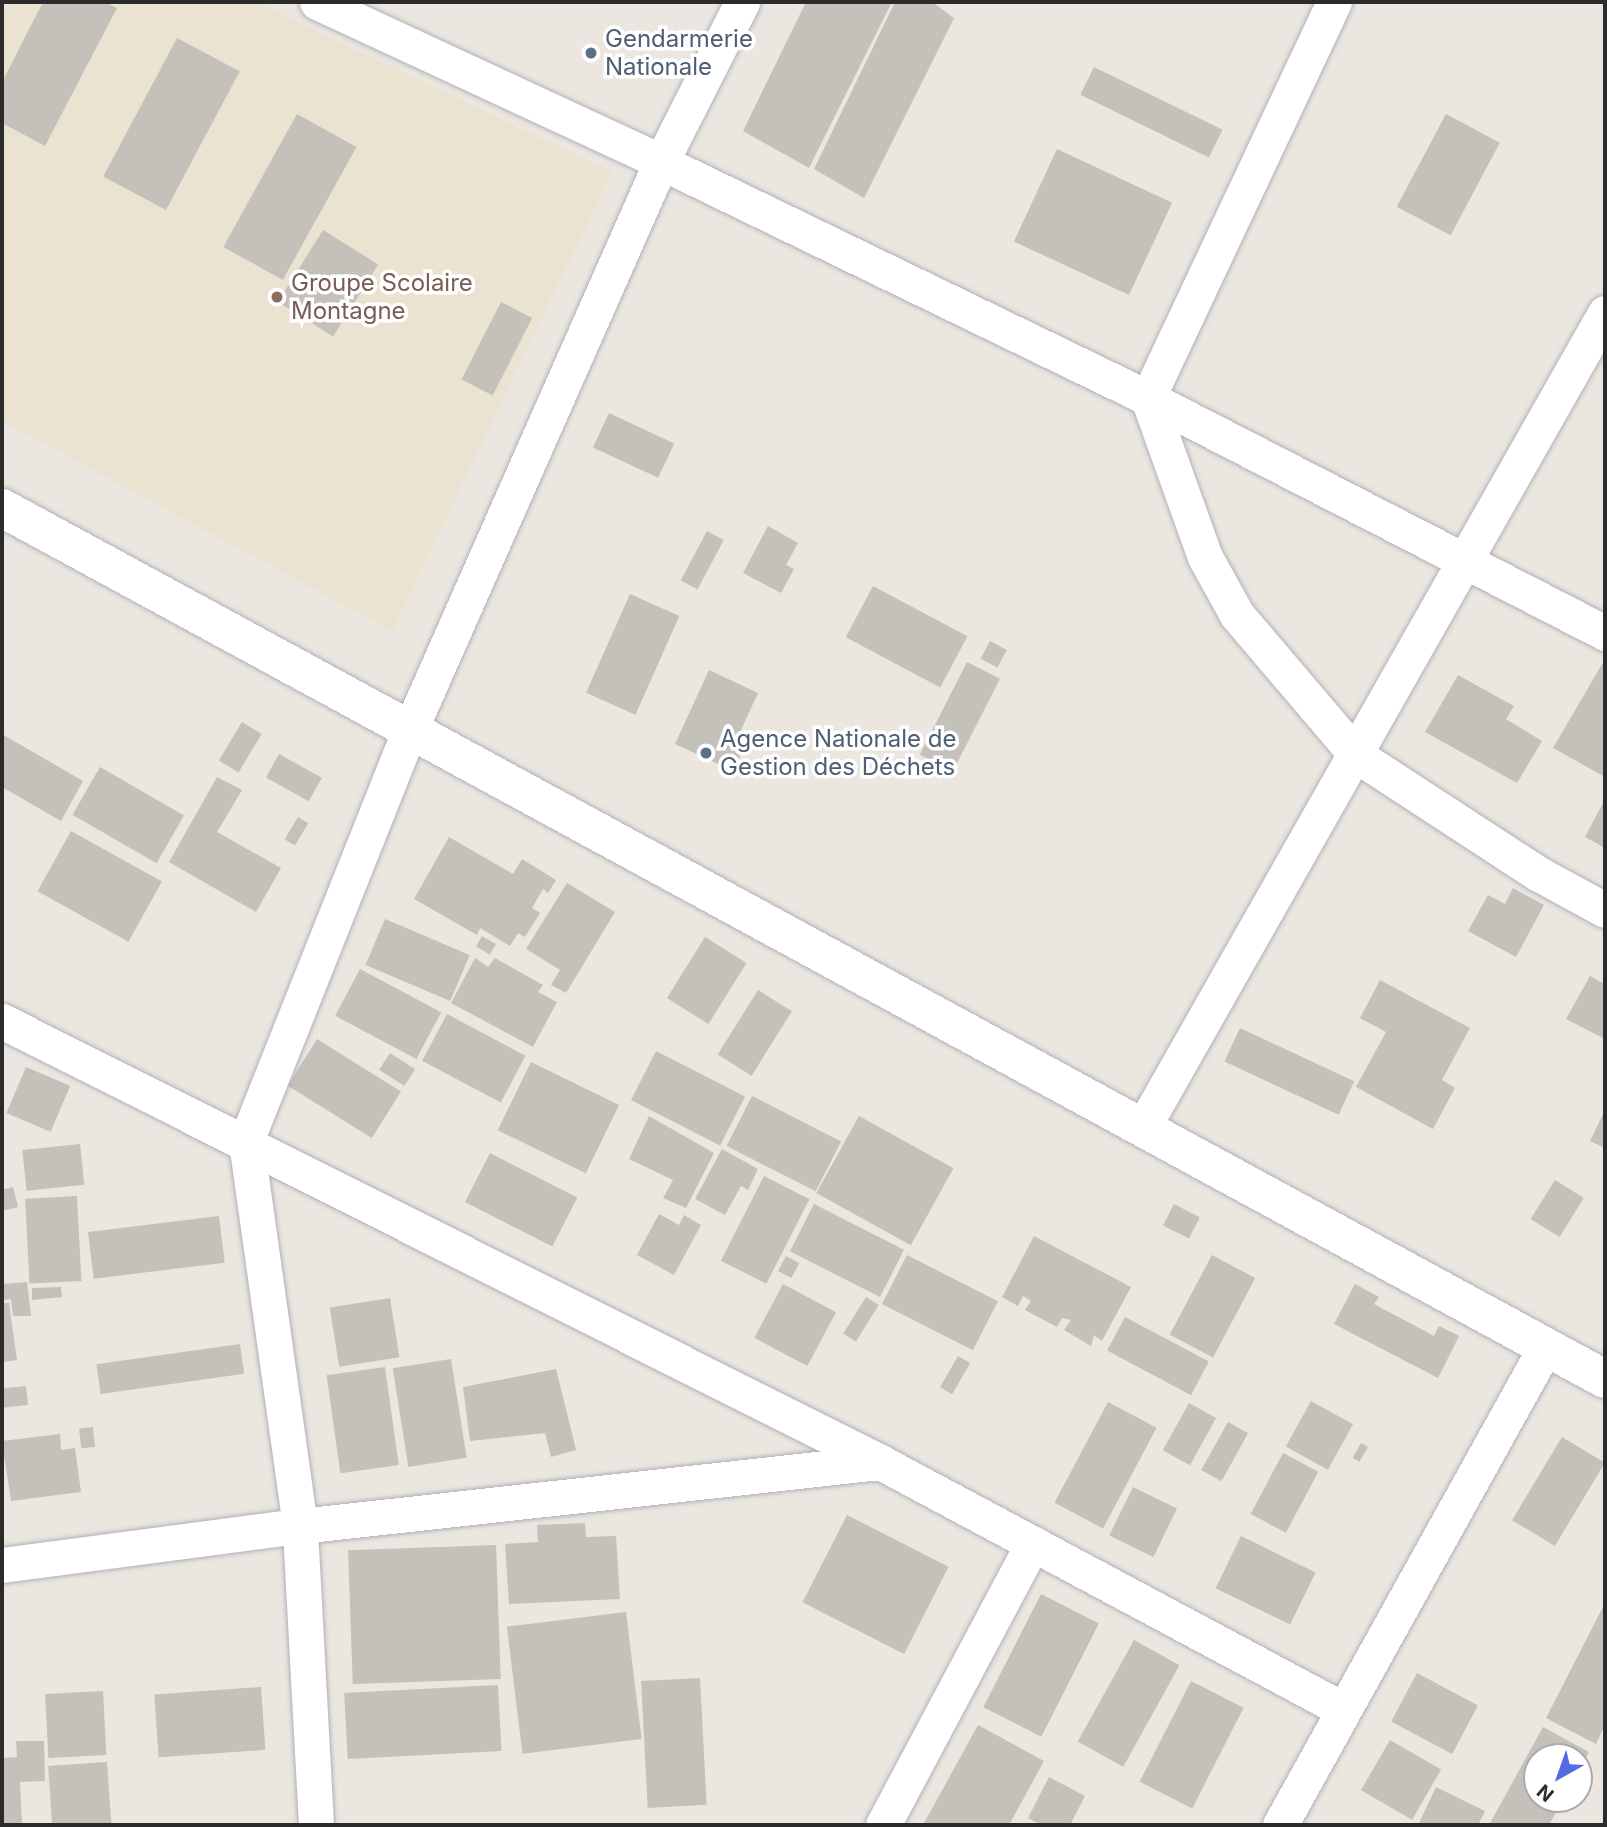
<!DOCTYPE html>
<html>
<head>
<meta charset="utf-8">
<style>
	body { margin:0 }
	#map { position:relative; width:1607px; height:1827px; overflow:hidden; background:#ebe6df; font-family:Inter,sans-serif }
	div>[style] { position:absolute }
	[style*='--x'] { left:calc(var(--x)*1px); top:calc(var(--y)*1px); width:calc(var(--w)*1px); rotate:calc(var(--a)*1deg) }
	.education>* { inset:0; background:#eae3d1 }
	.building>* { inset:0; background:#c4c0ba; transform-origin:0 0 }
	.roads { filter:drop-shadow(0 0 2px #b0b1ba) drop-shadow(0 0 2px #b0b1ba) }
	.minor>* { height:35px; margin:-17.5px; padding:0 17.5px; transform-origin:17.5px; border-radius:17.5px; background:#fff }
	.tertiary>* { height:38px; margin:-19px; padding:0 19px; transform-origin:19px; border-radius:19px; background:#fff }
	.dots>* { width:19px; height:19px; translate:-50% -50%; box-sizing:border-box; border:4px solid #fff; border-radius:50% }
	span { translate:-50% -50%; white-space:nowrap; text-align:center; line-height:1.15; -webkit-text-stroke:7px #fff; paint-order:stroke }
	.service-label { font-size:24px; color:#4e5e75 }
	.left { translate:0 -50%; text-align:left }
	.education-label { font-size:24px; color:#785e54 }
	.frame { position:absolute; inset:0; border:4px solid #2b2b2b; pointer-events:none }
	.north { position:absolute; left:1523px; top:1743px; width:70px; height:70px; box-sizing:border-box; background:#fff; border:2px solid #aaa; border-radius:50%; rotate:220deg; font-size:19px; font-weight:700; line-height:28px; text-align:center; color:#2b2b2b }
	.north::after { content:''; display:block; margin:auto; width:24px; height:32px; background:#546be3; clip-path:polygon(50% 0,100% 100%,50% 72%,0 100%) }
</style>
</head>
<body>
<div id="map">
	<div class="education">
		<div style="clip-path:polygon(2px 2px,256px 2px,612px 172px,392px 631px,2px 421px)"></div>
	</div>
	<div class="building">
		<div style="clip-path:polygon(43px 2px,105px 2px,117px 8px,45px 146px,2px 123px,2px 82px)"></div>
		<div style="clip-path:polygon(806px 2px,892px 2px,809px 168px,743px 131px)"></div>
		<div style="clip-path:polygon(895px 2px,932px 2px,954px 18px,864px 198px,814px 169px)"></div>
		<div style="left:177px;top:38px;width:71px;height:157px;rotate:28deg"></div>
		<div style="left:1094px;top:67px;width:143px;height:31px;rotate:26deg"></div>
		<div style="left:297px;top:114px;width:68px;height:152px;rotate:29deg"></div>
		<div style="left:1446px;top:114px;width:61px;height:105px;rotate:28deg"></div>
		<div style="left:1057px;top:149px;width:127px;height:102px;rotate:25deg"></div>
		<div style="left:323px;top:230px;width:65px;height:85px;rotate:32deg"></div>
		<div style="left:501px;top:302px;width:35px;height:87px;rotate:27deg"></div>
		<div style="left:609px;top:413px;width:72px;height:38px;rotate:25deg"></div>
		<div style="clip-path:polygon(768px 526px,798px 543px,786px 565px,794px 569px,781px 593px,743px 573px)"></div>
		<div style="left:707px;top:531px;width:19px;height:56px;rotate:28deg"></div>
		<div style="left:873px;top:586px;width:107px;height:58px;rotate:28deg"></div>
		<div style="left:630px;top:594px;width:54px;height:108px;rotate:24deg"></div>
		<div style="left:990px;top:641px;width:19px;height:20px;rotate:28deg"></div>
		<div style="clip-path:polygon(1605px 659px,1605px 777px,1553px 748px)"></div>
		<div style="left:967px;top:662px;width:37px;height:104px;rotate:27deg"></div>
		<div style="clip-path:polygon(709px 670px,758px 693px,741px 730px,750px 735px,733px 771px,675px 744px)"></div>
		<div style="clip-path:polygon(1458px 675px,1514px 706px,1506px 719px,1542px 741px,1517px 783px,1425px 732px)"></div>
		<div style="left:242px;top:722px;width:23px;height:45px;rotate:31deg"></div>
		<div style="clip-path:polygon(2px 734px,83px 781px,61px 821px,2px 787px)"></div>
		<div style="left:279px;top:754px;width:49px;height:27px;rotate:29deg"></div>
		<div style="left:100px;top:767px;width:97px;height:55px;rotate:30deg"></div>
		<div style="clip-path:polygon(217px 777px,242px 790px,217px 832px,281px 868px,256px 912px,169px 862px)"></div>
		<div style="clip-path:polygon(1605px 799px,1605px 848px,1585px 837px)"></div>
		<div style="left:298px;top:817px;width:12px;height:26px;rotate:31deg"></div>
		<div style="left:71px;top:831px;width:104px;height:69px;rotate:29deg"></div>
		<div style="clip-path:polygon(449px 837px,513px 874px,522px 859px,556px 880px,548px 893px,543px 889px,532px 908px,540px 913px,525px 937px,518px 933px,510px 946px,480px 928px,477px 935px,414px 899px)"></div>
		<div style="clip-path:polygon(567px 883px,615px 912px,566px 993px,551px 985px,560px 970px,526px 949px)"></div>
		<div style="clip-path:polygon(1513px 888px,1544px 905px,1516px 957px,1468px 931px,1488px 895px,1505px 904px)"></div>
		<div style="left:385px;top:919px;width:92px;height:50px;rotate:23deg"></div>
		<div style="left:482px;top:936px;width:16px;height:12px;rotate:30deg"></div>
		<div style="left:705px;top:937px;width:49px;height:72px;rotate:32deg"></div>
		<div style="clip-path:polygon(475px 958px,488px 967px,495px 958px,543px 985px,538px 992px,557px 1002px,533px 1047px,451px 1003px)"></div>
		<div style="left:360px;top:969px;width:92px;height:53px;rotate:28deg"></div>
		<div style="clip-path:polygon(1590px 976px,1605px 984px,1605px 1039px,1566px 1019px)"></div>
		<div style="clip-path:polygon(1380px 980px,1470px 1028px,1442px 1080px,1455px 1088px,1433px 1129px,1356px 1087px,1386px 1032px,1360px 1018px)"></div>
		<div style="left:758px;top:990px;width:40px;height:76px;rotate:32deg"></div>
		<div style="left:447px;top:1014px;width:89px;height:53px;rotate:28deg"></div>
		<div style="left:1240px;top:1028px;width:126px;height:37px;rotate:25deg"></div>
		<div style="left:317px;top:1039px;width:99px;height:55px;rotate:32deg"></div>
		<div style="left:656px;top:1051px;width:100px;height:55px;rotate:27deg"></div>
		<div style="left:390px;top:1053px;width:30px;height:20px;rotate:33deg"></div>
		<div style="left:531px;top:1062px;width:98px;height:76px;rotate:26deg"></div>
		<div style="left:26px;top:1067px;width:48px;height:50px;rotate:23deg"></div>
		<div style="left:752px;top:1096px;width:100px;height:56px;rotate:27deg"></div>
		<div style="clip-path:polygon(1605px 1110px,1605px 1148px,1590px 1141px)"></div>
		<div style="clip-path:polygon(649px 1116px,714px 1153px,686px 1208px,663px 1198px,673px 1180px,629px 1159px)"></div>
		<div style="left:859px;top:1116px;width:108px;height:88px;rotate:29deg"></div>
		<div style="left:80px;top:1144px;width:41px;height:58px;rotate:84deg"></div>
		<div style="clip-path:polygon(722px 1149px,758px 1169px,748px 1190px,741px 1186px,725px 1215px,695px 1199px)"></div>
		<div style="left:490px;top:1153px;width:98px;height:55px;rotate:27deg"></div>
		<div style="left:764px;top:1176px;width:51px;height:95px;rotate:27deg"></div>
		<div style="left:1555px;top:1180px;width:34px;height:46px;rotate:32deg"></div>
		<div style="clip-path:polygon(13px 1187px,18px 1207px,2px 1211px,2px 1190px)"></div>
		<div style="left:77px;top:1196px;width:85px;height:52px;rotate:87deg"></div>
		<div style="left:814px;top:1204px;width:101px;height:53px;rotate:27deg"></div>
		<div style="left:1174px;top:1204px;width:29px;height:24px;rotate:27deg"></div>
		<div style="clip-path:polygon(659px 1214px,679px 1225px,684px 1215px,701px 1225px,674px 1275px,637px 1255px)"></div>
		<div style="left:219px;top:1216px;width:47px;height:132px;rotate:83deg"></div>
		<div style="clip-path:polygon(1034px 1236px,1131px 1287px,1102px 1341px,1094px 1335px,1091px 1346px,1064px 1330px,1071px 1320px,1062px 1318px,1057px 1327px,1025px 1310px,1031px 1301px,1023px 1296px,1018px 1306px,1002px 1297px)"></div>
		<div style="left:907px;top:1255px;width:102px;height:55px;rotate:27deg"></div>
		<div style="left:1212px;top:1255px;width:49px;height:90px;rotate:28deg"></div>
		<div style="left:786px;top:1256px;width:15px;height:17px;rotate:28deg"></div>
		<div style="clip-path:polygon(27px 1282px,31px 1316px,13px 1316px,11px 1299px,2px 1300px,2px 1284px)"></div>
		<div style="left:783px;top:1284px;width:60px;height:61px;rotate:28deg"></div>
		<div style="clip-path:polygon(1355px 1284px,1379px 1297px,1374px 1304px,1434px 1336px,1439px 1326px,1459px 1336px,1438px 1378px,1334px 1324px)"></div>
		<div style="clip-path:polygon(61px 1287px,62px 1297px,32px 1300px,32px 1288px)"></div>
		<div style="left:866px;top:1297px;width:15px;height:43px;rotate:32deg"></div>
		<div style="left:390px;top:1298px;width:60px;height:61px;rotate:81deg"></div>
		<div style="clip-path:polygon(2px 1303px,9px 1303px,17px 1360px,2px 1362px)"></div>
		<div style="left:1125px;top:1317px;width:95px;height:38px;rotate:28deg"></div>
		<div style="left:240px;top:1344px;width:30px;height:145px;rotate:82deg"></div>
		<div style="left:958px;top:1356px;width:14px;height:36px;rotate:30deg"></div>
		<div style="left:451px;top:1359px;width:100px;height:59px;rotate:81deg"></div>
		<div style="left:385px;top:1367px;width:99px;height:59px;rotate:82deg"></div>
		<div style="clip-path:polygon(556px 1369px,576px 1450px,551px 1457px,545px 1433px,470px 1441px,463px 1387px)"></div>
		<div style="left:26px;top:1386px;width:19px;height:24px;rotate:84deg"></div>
		<div style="left:1311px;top:1401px;width:48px;height:52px;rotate:29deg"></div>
		<div style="left:1108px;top:1402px;width:55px;height:114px;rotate:28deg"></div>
		<div style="left:1189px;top:1403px;width:31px;height:54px;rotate:29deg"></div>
		<div style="left:1228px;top:1422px;width:23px;height:55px;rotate:29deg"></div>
		<div style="left:93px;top:1427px;width:20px;height:14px;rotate:84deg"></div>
		<div style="clip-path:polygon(60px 1434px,61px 1450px,75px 1448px,81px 1492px,11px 1501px,2px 1441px)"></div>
		<div style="left:1562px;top:1437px;width:50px;height:97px;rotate:31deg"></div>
		<div style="left:1361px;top:1443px;width:8px;height:17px;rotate:30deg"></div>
		<div style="left:1283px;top:1453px;width:40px;height:69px;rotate:28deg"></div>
		<div style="left:1133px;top:1487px;width:49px;height:54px;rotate:26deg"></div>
		<div style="left:847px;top:1515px;width:114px;height:98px;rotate:27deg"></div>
		<div style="clip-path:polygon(585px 1523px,586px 1537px,616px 1536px,620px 1599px,509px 1604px,505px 1544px,538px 1542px,537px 1525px)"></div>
		<div style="left:1241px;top:1536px;width:83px;height:58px;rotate:26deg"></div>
		<div style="left:496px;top:1545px;width:134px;height:148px;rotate:88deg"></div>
		<div style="left:1041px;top:1594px;width:65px;height:127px;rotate:27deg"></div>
		<div style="clip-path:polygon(1605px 1603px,1605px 1725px,1596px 1744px,1546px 1718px)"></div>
		<div style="left:626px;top:1612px;width:128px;height:120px;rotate:83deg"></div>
		<div style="left:1134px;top:1640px;width:52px;height:116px;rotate:29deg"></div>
		<div style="left:1417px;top:1673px;width:69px;height:55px;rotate:28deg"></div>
		<div style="left:700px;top:1678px;width:127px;height:59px;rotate:87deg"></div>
		<div style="left:1191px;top:1681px;width:59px;height:113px;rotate:27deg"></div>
		<div style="left:498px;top:1685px;width:66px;height:154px;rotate:87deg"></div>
		<div style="left:261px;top:1687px;width:63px;height:107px;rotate:86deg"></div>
		<div style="left:103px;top:1691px;width:64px;height:58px;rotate:87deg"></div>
		<div style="clip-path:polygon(978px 1725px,1044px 1761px,1009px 1825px,923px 1825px)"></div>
		<div style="clip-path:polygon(1543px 1727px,1589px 1752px,1579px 1770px,1579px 1757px,1537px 1757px,1537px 1799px,1563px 1799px,1549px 1825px,1489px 1825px)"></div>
		<div style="left:1390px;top:1740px;width:59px;height:58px;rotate:30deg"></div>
		<div style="clip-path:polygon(16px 1741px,44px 1741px,45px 1781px,20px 1782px,22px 1825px,2px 1825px,2px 1758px,17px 1757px)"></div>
		<div style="left:107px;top:1762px;width:63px;height:59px;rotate:86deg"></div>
		<div style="clip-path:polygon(1049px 1777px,1085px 1796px,1070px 1825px,1041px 1825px,1028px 1818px)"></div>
		<div style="clip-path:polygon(1436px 1787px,1485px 1811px,1478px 1825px,1418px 1825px)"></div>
	</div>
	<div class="roads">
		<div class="minor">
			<div style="--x:317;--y:2;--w:379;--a:24.9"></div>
			<div style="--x:661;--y:162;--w:541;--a:25.85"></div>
			<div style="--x:1148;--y:398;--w:514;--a:27.21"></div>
			<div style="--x:1334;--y:2;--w:438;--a:115.2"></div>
			<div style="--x:1148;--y:398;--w:169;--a:70.3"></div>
			<div style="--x:1205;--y:557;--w:66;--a:61.1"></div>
			<div style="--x:1237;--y:615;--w:184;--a:49.6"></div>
			<div style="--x:1356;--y:755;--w:216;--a:33.1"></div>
			<div style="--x:1537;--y:873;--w:77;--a:28.6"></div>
			<div style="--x:2;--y:1021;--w:983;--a:26.67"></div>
			<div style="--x:880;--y:1462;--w:524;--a:28.13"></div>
			<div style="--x:1143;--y:1127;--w:936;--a:-60.42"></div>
			<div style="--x:2;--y:1565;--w:301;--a:-7.5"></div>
			<div style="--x:300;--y:1526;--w:584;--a:-6.3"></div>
			<div style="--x:316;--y:1825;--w:299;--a:-93.1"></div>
			<div style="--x:300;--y:1526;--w:389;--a:-98"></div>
			<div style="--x:246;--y:1141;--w:440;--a:-68.3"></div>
			<div style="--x:409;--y:732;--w:623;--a:-66.15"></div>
			<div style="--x:661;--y:162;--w:179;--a:-63.1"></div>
			<div style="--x:883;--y:1825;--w:319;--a:-62"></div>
			<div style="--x:1280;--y:1825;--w:546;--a:-60.95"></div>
		</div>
		<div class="tertiary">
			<div style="--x:2;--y:508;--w:1824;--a:28.52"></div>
		</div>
	</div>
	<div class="dots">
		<div style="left:591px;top:53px;background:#5c6f8a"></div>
		<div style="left:277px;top:297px;background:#8d6e63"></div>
		<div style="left:706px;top:753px;background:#5c6f8a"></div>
	</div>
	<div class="service-label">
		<span class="left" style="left:605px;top:53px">Gendarmerie<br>Nationale</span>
		<span class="left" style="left:720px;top:753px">Agence Nationale de<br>Gestion des Déchets</span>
	</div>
	<div class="education-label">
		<span class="left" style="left:291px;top:297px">Groupe Scolaire<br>Montagne</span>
	</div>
	<div class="frame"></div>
	<div class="north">N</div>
</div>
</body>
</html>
